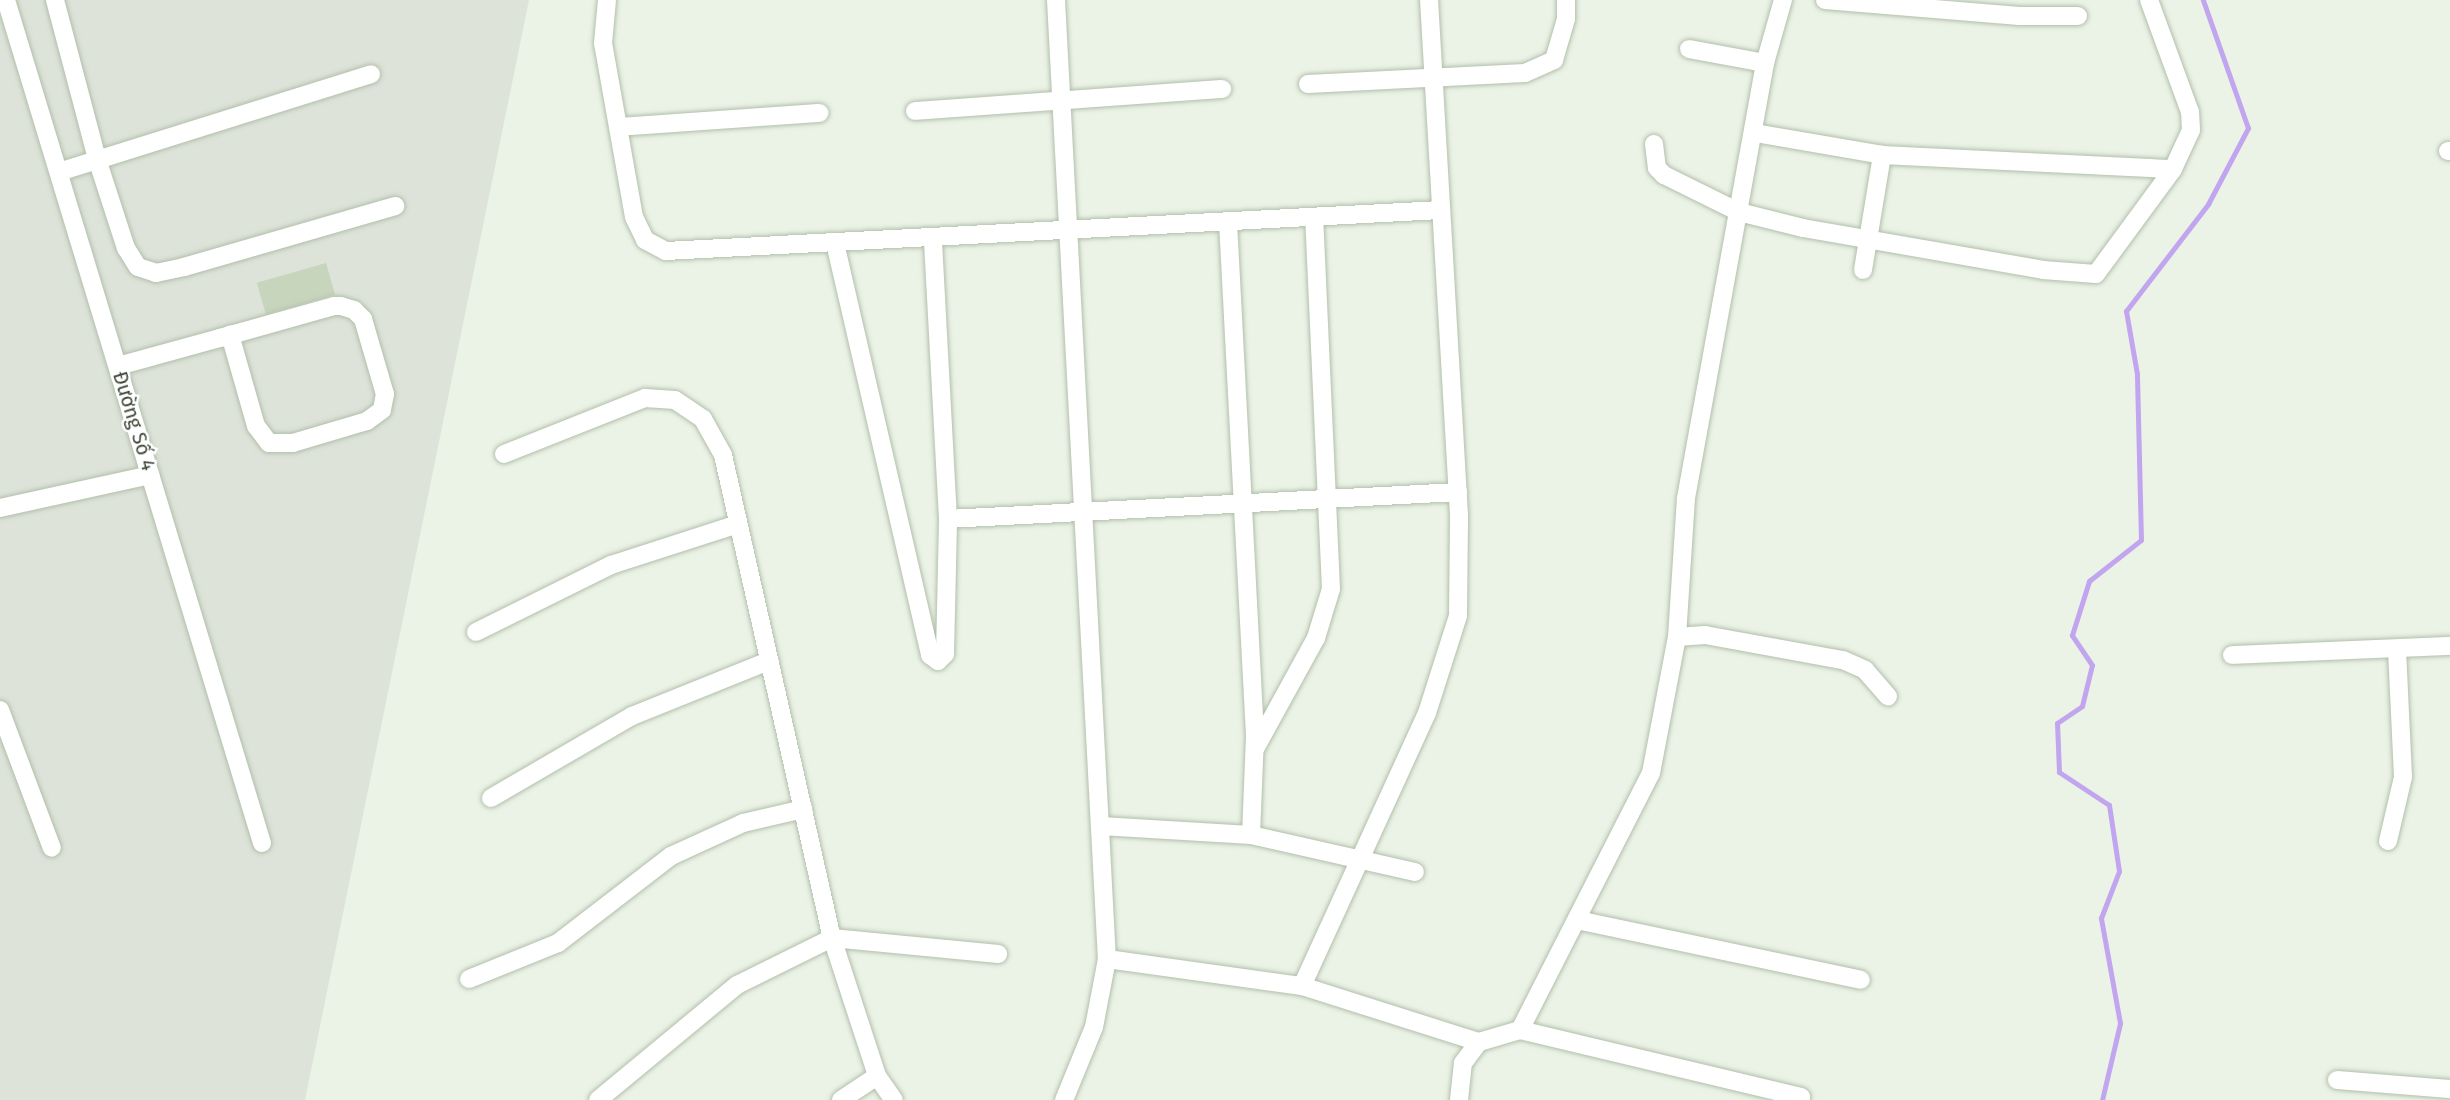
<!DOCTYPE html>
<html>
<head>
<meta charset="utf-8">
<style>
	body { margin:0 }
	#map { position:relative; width:2450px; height:1100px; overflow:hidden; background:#ebf3e7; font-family:"Fira Sans",sans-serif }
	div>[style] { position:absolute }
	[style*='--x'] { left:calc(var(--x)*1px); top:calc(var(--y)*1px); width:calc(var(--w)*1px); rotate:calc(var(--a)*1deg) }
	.industrial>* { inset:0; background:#dde3d9 }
	.stream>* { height:5px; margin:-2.5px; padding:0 2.5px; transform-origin:2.5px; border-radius:2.5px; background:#c2a5ef }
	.building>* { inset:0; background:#c7d5bd; transform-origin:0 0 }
	.roads { filter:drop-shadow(0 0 2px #b2bfaa) drop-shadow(0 0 2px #b2bfaa) }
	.minor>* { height:18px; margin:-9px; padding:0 9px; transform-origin:9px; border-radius:9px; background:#fff }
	span { translate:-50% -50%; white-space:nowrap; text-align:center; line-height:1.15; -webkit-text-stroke:5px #fff; paint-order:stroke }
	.street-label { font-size:20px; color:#3d4636 }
</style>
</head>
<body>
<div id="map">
	<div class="industrial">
		<div style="clip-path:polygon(0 0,529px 0,305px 1100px,0 1100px)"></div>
	</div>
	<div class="stream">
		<div style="--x:2102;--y:1100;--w:79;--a:-76.8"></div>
		<div style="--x:2120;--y:1023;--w:107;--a:-100.3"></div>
		<div style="--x:2101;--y:918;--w:50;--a:-69"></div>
		<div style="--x:2119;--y:871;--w:67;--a:-98.6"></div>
		<div style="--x:2109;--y:805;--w:60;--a:-146.6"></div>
		<div style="--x:2059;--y:772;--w:49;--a:-92.3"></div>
		<div style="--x:2057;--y:723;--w:30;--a:-34"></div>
		<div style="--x:2082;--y:706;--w:42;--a:-76.3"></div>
		<div style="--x:2092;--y:665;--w:36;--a:-124"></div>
		<div style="--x:2072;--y:635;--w:57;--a:-72.5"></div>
		<div style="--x:2089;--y:581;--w:66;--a:-38.3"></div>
		<div style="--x:2141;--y:540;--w:166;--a:-91.4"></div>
		<div style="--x:2137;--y:374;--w:64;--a:-99.9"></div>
		<div style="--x:2126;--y:311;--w:135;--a:-52.5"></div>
		<div style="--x:2208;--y:204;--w:86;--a:-62.2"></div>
		<div style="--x:2248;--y:128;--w:136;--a:-109.4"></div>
	</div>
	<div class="building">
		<div style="left:326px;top:263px;width:33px;height:72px;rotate:74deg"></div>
	</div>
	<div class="roads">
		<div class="minor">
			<div style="--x:6;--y:0;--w:881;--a:73.11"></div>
			<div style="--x:55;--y:0;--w:164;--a:75.2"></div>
			<div style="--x:97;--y:159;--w:94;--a:72"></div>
			<div style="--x:126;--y:248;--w:22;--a:58"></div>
			<div style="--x:138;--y:267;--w:19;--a:18"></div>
			<div style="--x:156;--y:273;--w:29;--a:-12"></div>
			<div style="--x:184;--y:267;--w:220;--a:-16.1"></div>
			<div style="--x:607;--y:0;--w:43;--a:95.3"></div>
			<div style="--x:603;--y:43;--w:177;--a:79.9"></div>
			<div style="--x:634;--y:217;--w:25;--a:64"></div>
			<div style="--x:645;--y:240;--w:24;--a:28"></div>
			<div style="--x:666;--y:251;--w:776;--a:-3.03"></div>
			<div style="--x:1056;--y:0;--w:960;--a:86.96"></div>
			<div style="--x:1107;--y:959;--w:69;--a:100.8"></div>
			<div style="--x:1094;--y:1027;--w:79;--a:112.3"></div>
			<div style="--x:1825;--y:0;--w:195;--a:4.7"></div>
			<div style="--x:2019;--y:16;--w:59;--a:0"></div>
			<div style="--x:1689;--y:49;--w:77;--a:10.4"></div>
			<div style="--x:1308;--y:84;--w:217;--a:-2.9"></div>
			<div style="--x:1525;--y:73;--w:32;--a:-24"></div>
			<div style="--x:1554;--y:60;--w:43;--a:-73.7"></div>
			<div style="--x:1566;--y:19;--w:19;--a:-90"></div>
			<div style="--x:915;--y:111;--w:308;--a:-4.1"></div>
			<div style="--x:618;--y:127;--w:202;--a:-4"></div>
			<div style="--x:1755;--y:133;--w:129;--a:9.8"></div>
			<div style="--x:1882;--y:155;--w:291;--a:2.8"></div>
			<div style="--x:1654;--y:144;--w:24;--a:83"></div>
			<div style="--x:1657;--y:168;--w:10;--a:45"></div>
			<div style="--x:1664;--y:175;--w:84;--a:26.3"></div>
			<div style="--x:1739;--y:212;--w:66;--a:14"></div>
			<div style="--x:1803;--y:228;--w:244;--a:9.9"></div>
			<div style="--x:2043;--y:270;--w:53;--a:4.3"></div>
			<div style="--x:2096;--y:274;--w:130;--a:-53.7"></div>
			<div style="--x:2173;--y:169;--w:43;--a:-65.2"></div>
			<div style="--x:2191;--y:130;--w:18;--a:-93"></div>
			<div style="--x:2190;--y:112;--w:119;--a:-110.1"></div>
			<div style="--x:2448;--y:151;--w:2;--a:0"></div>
			<div style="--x:59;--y:172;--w:327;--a:-17.4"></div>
			<div style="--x:1228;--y:222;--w:515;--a:86.99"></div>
			<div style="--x:1255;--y:736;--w:99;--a:92.3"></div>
			<div style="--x:835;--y:243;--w:423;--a:77"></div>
			<div style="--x:930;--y:655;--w:10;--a:37"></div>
			<div style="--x:938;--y:661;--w:10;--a:-45"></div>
			<div style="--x:945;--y:654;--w:135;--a:-88.7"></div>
			<div style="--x:948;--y:519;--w:281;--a:-93.1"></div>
			<div style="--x:1863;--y:270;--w:117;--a:-80.6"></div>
			<div style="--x:118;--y:366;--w:106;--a:-15.4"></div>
			<div style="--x:220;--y:338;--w:118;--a:-15.7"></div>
			<div style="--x:334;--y:306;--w:7;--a:0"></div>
			<div style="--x:341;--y:306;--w:14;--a:17"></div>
			<div style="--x:354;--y:310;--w:13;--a:45"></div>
			<div style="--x:363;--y:319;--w:78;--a:73.7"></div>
			<div style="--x:385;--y:394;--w:16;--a:101"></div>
			<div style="--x:382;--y:410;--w:19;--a:144"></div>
			<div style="--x:367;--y:421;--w:77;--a:163.4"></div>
			<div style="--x:293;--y:443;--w:24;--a:180"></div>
			<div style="--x:269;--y:443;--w:21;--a:-127"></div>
			<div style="--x:256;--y:426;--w:95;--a:-105.9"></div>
			<div style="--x:504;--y:454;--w:152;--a:-21.7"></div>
			<div style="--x:645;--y:398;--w:30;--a:4"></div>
			<div style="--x:675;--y:400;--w:34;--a:34"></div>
			<div style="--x:703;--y:419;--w:41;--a:60.9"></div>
			<div style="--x:723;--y:455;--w:495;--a:77.3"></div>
			<div style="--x:832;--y:938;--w:145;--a:71.9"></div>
			<div style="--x:877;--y:1076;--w:29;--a:55"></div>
			<div style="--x:0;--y:508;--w:154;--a:-12.4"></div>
			<div style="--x:948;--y:519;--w:511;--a:-3.03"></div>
			<div style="--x:476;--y:632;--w:151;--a:-26.4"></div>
			<div style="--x:611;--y:565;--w:133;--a:-17.9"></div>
			<div style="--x:1677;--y:637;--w:28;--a:-4"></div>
			<div style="--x:1705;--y:635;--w:140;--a:10.3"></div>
			<div style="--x:1843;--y:660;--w:24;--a:24"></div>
			<div style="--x:1865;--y:670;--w:35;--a:49"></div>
			<div style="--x:2232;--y:655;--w:218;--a:-2.4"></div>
			<div style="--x:0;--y:710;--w:147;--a:69.4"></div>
			<div style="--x:1255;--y:749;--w:127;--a:-61.2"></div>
			<div style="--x:1316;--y:638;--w:51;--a:-73"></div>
			<div style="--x:1331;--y:589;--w:372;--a:-92.6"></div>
			<div style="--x:491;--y:798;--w:163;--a:-30.2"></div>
			<div style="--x:632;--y:716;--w:148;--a:-21.9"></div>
			<div style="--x:1101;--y:826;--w:150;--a:3.4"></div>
			<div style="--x:1251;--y:835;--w:168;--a:12.7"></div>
			<div style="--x:2388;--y:841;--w:66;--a:-76.8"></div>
			<div style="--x:2403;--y:777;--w:128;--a:-92.7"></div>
			<div style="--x:1577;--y:920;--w:290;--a:11.9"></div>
			<div style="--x:1107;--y:959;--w:197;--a:7.9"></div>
			<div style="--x:1302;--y:986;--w:186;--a:17.6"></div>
			<div style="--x:1479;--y:1042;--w:43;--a:-16.3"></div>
			<div style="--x:1520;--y:1030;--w:289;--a:13.4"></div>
			<div style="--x:469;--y:979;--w:96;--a:-22"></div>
			<div style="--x:558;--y:943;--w:143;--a:-37.6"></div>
			<div style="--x:671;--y:856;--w:79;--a:-24.6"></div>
			<div style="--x:743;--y:823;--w:62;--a:-13.1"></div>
			<div style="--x:1302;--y:986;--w:300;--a:-65.4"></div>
			<div style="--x:1427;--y:713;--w:102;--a:-72.3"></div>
			<div style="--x:1458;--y:616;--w:101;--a:-89.4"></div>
			<div style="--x:1459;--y:515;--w:516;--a:-93.33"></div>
			<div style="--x:1520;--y:1030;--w:288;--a:-63"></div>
			<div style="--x:1651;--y:773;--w:138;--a:-79.2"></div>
			<div style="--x:1677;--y:637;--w:139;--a:-86.3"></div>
			<div style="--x:1686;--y:498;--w:442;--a:-79.7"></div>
			<div style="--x:1765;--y:63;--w:66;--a:-74.1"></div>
			<div style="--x:2337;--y:1080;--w:113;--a:4.6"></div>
			<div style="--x:598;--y:1100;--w:180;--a:-39.6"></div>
			<div style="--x:737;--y:985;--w:106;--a:-26.3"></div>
			<div style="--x:832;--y:938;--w:167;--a:5.5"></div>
			<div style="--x:841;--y:1100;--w:43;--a:-33.7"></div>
			<div style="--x:1459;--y:1100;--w:37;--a:-84"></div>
			<div style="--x:1463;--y:1063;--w:26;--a:-53"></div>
		</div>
	</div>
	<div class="street-label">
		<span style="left:134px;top:421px;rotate:73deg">Đường Số 4</span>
	</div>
</div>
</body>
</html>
